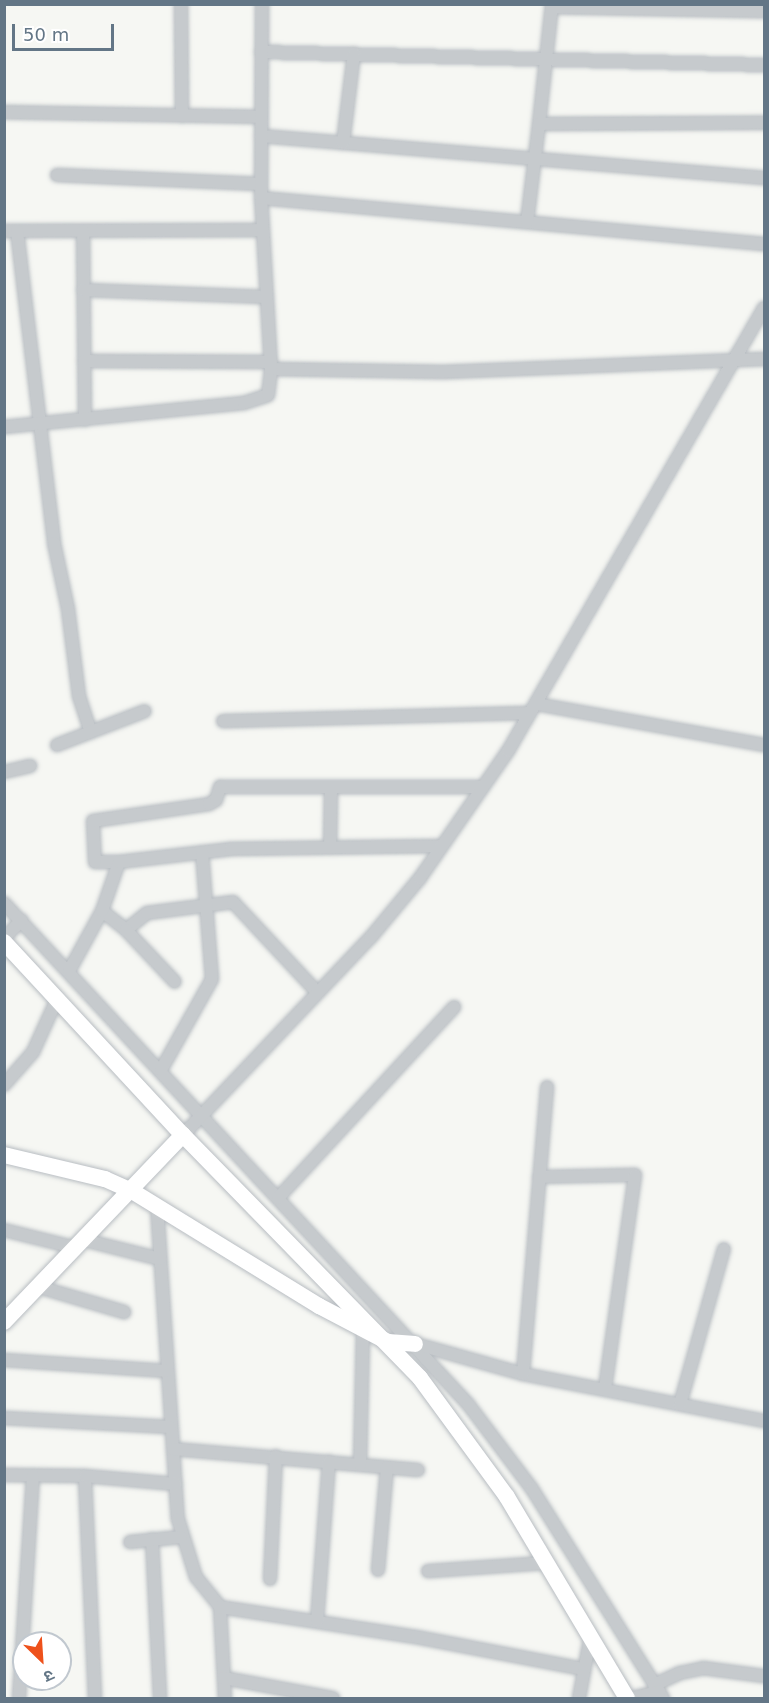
<!DOCTYPE html>
<html>
<head>
<meta charset="utf-8">
<style>
	body { margin:0 }
	#map { position:relative; width:769px; height:1703px; overflow:hidden; background:#f6f7f3; font-family:"DejaVu Sans","Noto Sans Devanagari",sans-serif }
	div>[style] { position:absolute }
	[style*='--x'] { left:calc(var(--x)*1px); top:calc(var(--y)*1px); width:calc(var(--w)*1px); rotate:calc(var(--a)*1deg) }
	.roads { filter:drop-shadow(0 0 2px #b8bdc2) drop-shadow(0 0 2px #b8bdc2) }
	.street>* { height:12px; margin:-6px; padding:0 6px; transform-origin:6px; border-radius:6px; background:#c6cacd }
	.secondary>* { height:16px; margin:-8px; padding:0 8px; transform-origin:8px; border-radius:8px; background:#fff }
	span { translate:-50% -50%; white-space:nowrap; text-align:center; line-height:1.15; -webkit-text-stroke:6px #fff; paint-order:stroke }
	.frame { position:absolute; inset:0; border:6px solid #637686; pointer-events:none }
	.north { position:absolute; left:12px; top:1631px; width:60px; height:60px; box-sizing:border-box; background:#fff; border:2px solid #c1c8cf; border-radius:50%; rotate:155deg; font-size:16px; font-weight:700; line-height:24px; text-align:center; color:#637686 }
	.north::after { content:''; display:block; margin:auto; width:21px; height:27px; background:#ee511b; clip-path:polygon(50% 0,100% 100%,50% 72%,0 100%) }
	.scale { position:absolute; left:12px; top:24px; width:102px; height:27px; box-sizing:border-box; border:3px solid #637686; border-top:0; padding-left:8px; font-size:18px; line-height:21px; white-space:nowrap; color:#637686; -webkit-text-stroke:4px #fff; paint-order:stroke }
</style>
</head>
<body>
<div id="map">
	<div class="roads">
		<div class="street">
			<div style="--x:181;--y:4;--w:112;--a:89.5"></div>
			<div style="--x:552;--y:7;--w:212;--a:1.1"></div>
			<div style="--x:261;--y:52;--w:503;--a:1.48"></div>
			<div style="--x:4;--y:112;--w:257;--a:1.1"></div>
			<div style="--x:539;--y:124;--w:121;--a:-83.8"></div>
			<div style="--x:261;--y:136;--w:505;--a:4.77"></div>
			<div style="--x:343;--y:143;--w:90;--a:-83"></div>
			<div style="--x:57;--y:175;--w:204;--a:2.5"></div>
			<div style="--x:261;--y:198;--w:505;--a:5.23"></div>
			<div style="--x:527;--y:222;--w:99;--a:-83"></div>
			<div style="--x:539;--y:124;--w:225;--a:-0.3"></div>
			<div style="--x:4;--y:231;--w:259;--a:-0.2"></div>
			<div style="--x:17;--y:231;--w:314;--a:83.2"></div>
			<div style="--x:54;--y:543;--w:67;--a:78"></div>
			<div style="--x:68;--y:609;--w:88;--a:82.8"></div>
			<div style="--x:79;--y:696;--w:38;--a:72"></div>
			<div style="--x:83;--y:231;--w:189;--a:89.4"></div>
			<div style="--x:83;--y:290;--w:184;--a:2.2"></div>
			<div style="--x:84;--y:361;--w:187;--a:0.3"></div>
			<div style="--x:271;--y:369;--w:172;--a:1"></div>
			<div style="--x:443;--y:372;--w:321;--a:-2.3"></div>
			<div style="--x:4;--y:427;--w:241;--a:-5.7"></div>
			<div style="--x:244;--y:403;--w:25;--a:-18"></div>
			<div style="--x:268;--y:395;--w:26;--a:-83"></div>
			<div style="--x:271;--y:369;--w:171;--a:-93.3"></div>
			<div style="--x:261;--y:198;--w:194;--a:-89.7"></div>
			<div style="--x:536;--y:704;--w:232;--a:10.2"></div>
			<div style="--x:223;--y:721;--w:307;--a:-1.5"></div>
			<div style="--x:57;--y:745;--w:94;--a:-21.1"></div>
			<div style="--x:4;--y:772;--w:27;--a:-13"></div>
			<div style="--x:330;--y:847;--w:60;--a:-89"></div>
			<div style="--x:119;--y:862;--w:24;--a:180"></div>
			<div style="--x:95;--y:862;--w:41;--a:-92.8"></div>
			<div style="--x:93;--y:821;--w:117;--a:-8.3"></div>
			<div style="--x:209;--y:804;--w:8;--a:-30"></div>
			<div style="--x:216;--y:800;--w:14;--a:-73"></div>
			<div style="--x:220;--y:787;--w:263;--a:0"></div>
			<div style="--x:4;--y:903;--w:683;--a:47.2"></div>
			<div style="--x:468;--y:1404;--w:106;--a:53"></div>
			<div style="--x:532;--y:1489;--w:247;--a:57.9"></div>
			<div style="--x:102;--y:911;--w:31;--a:38"></div>
			<div style="--x:126;--y:930;--w:27;--a:-39"></div>
			<div style="--x:147;--y:913;--w:87;--a:-7.3"></div>
			<div style="--x:233;--y:902;--w:123;--a:47"></div>
			<div style="--x:126;--y:930;--w:71;--a:46.7"></div>
			<div style="--x:4;--y:938;--w:25;--a:-45"></div>
			<div style="--x:69;--y:971;--w:68;--a:-61.2"></div>
			<div style="--x:102;--y:911;--w:52;--a:-70.9"></div>
			<div style="--x:119;--y:862;--w:113;--a:-6.6"></div>
			<div style="--x:231;--y:849;--w:209;--a:-0.8"></div>
			<div style="--x:161;--y:1070;--w:104;--a:-60.7"></div>
			<div style="--x:212;--y:979;--w:127;--a:-94.5"></div>
			<div style="--x:4;--y:1085;--w:44;--a:-48.7"></div>
			<div style="--x:33;--y:1052;--w:58;--a:-65.6"></div>
			<div style="--x:183;--y:1135;--w:273;--a:-46.5"></div>
			<div style="--x:371;--y:937;--w:77;--a:-50.3"></div>
			<div style="--x:420;--y:878;--w:155;--a:-55.3"></div>
			<div style="--x:508;--y:751;--w:512;--a:-59.98"></div>
			<div style="--x:539;--y:1177;--w:96;--a:-1.2"></div>
			<div style="--x:635;--y:1175;--w:215;--a:98"></div>
			<div style="--x:278;--y:1198;--w:260;--a:-47.3"></div>
			<div style="--x:157;--y:1206;--w:314;--a:86.2"></div>
			<div style="--x:178;--y:1519;--w:61;--a:72.8"></div>
			<div style="--x:196;--y:1577;--w:38;--a:51"></div>
			<div style="--x:220;--y:1607;--w:91;--a:86.9"></div>
			<div style="--x:4;--y:1230;--w:75;--a:13.9"></div>
			<div style="--x:84;--y:1240;--w:78;--a:14"></div>
			<div style="--x:39;--y:1287;--w:89;--a:16.4"></div>
			<div style="--x:416;--y:1344;--w:111;--a:15.7"></div>
			<div style="--x:523;--y:1374;--w:246;--a:11"></div>
			<div style="--x:4;--y:1360;--w:163;--a:3.9"></div>
			<div style="--x:523;--y:1374;--w:288;--a:-85.2"></div>
			<div style="--x:680;--y:1404;--w:161;--a:-74.2"></div>
			<div style="--x:4;--y:1418;--w:166;--a:3.1"></div>
			<div style="--x:173;--y:1449;--w:246;--a:4.9"></div>
			<div style="--x:360;--y:1464;--w:135;--a:-88.7"></div>
			<div style="--x:4;--y:1475;--w:81;--a:0.7"></div>
			<div style="--x:152;--y:1539;--w:159;--a:87.1"></div>
			<div style="--x:130;--y:1542;--w:51;--a:-5.6"></div>
			<div style="--x:378;--y:1570;--w:103;--a:-85"></div>
			<div style="--x:428;--y:1571;--w:118;--a:-3.9"></div>
			<div style="--x:270;--y:1579;--w:123;--a:-87.2"></div>
			<div style="--x:220;--y:1607;--w:198;--a:8.7"></div>
			<div style="--x:416;--y:1637;--w:171;--a:10.8"></div>
			<div style="--x:317;--y:1621;--w:160;--a:-85.7"></div>
			<div style="--x:224;--y:1678;--w:111;--a:10.4"></div>
			<div style="--x:654;--y:1685;--w:29;--a:-25"></div>
			<div style="--x:680;--y:1673;--w:24;--a:-12"></div>
			<div style="--x:703;--y:1668;--w:62;--a:7.5"></div>
			<div style="--x:19;--y:1698;--w:223;--a:-86.4"></div>
			<div style="--x:95;--y:1698;--w:222;--a:-92.6"></div>
			<div style="--x:85;--y:1476;--w:91;--a:5"></div>
			<div style="--x:579;--y:1698;--w:60;--a:-79.4"></div>
			<div style="--x:632;--y:1698;--w:28;--a:-13"></div>
		</div>
		<div class="secondary">
			<div style="--x:4;--y:942;--w:263;--a:47.2"></div>
			<div style="--x:183;--y:1135;--w:339;--a:45.7"></div>
			<div style="--x:420;--y:1378;--w:147;--a:53.8"></div>
			<div style="--x:507;--y:1497;--w:234;--a:59.2"></div>
			<div style="--x:4;--y:1155;--w:104;--a:13.4"></div>
			<div style="--x:105;--y:1179;--w:30;--a:24"></div>
			<div style="--x:132;--y:1191;--w:220;--a:31.6"></div>
			<div style="--x:319;--y:1306;--w:78;--a:27.6"></div>
			<div style="--x:388;--y:1342;--w:27;--a:4"></div>
			<div style="--x:4;--y:1322;--w:259;--a:-46.3"></div>
		</div>
	</div>
	<div class="frame"></div>
	<div class="north">उ</div>
	<div class="scale">50 m</div>
</div>
</body>
</html>
